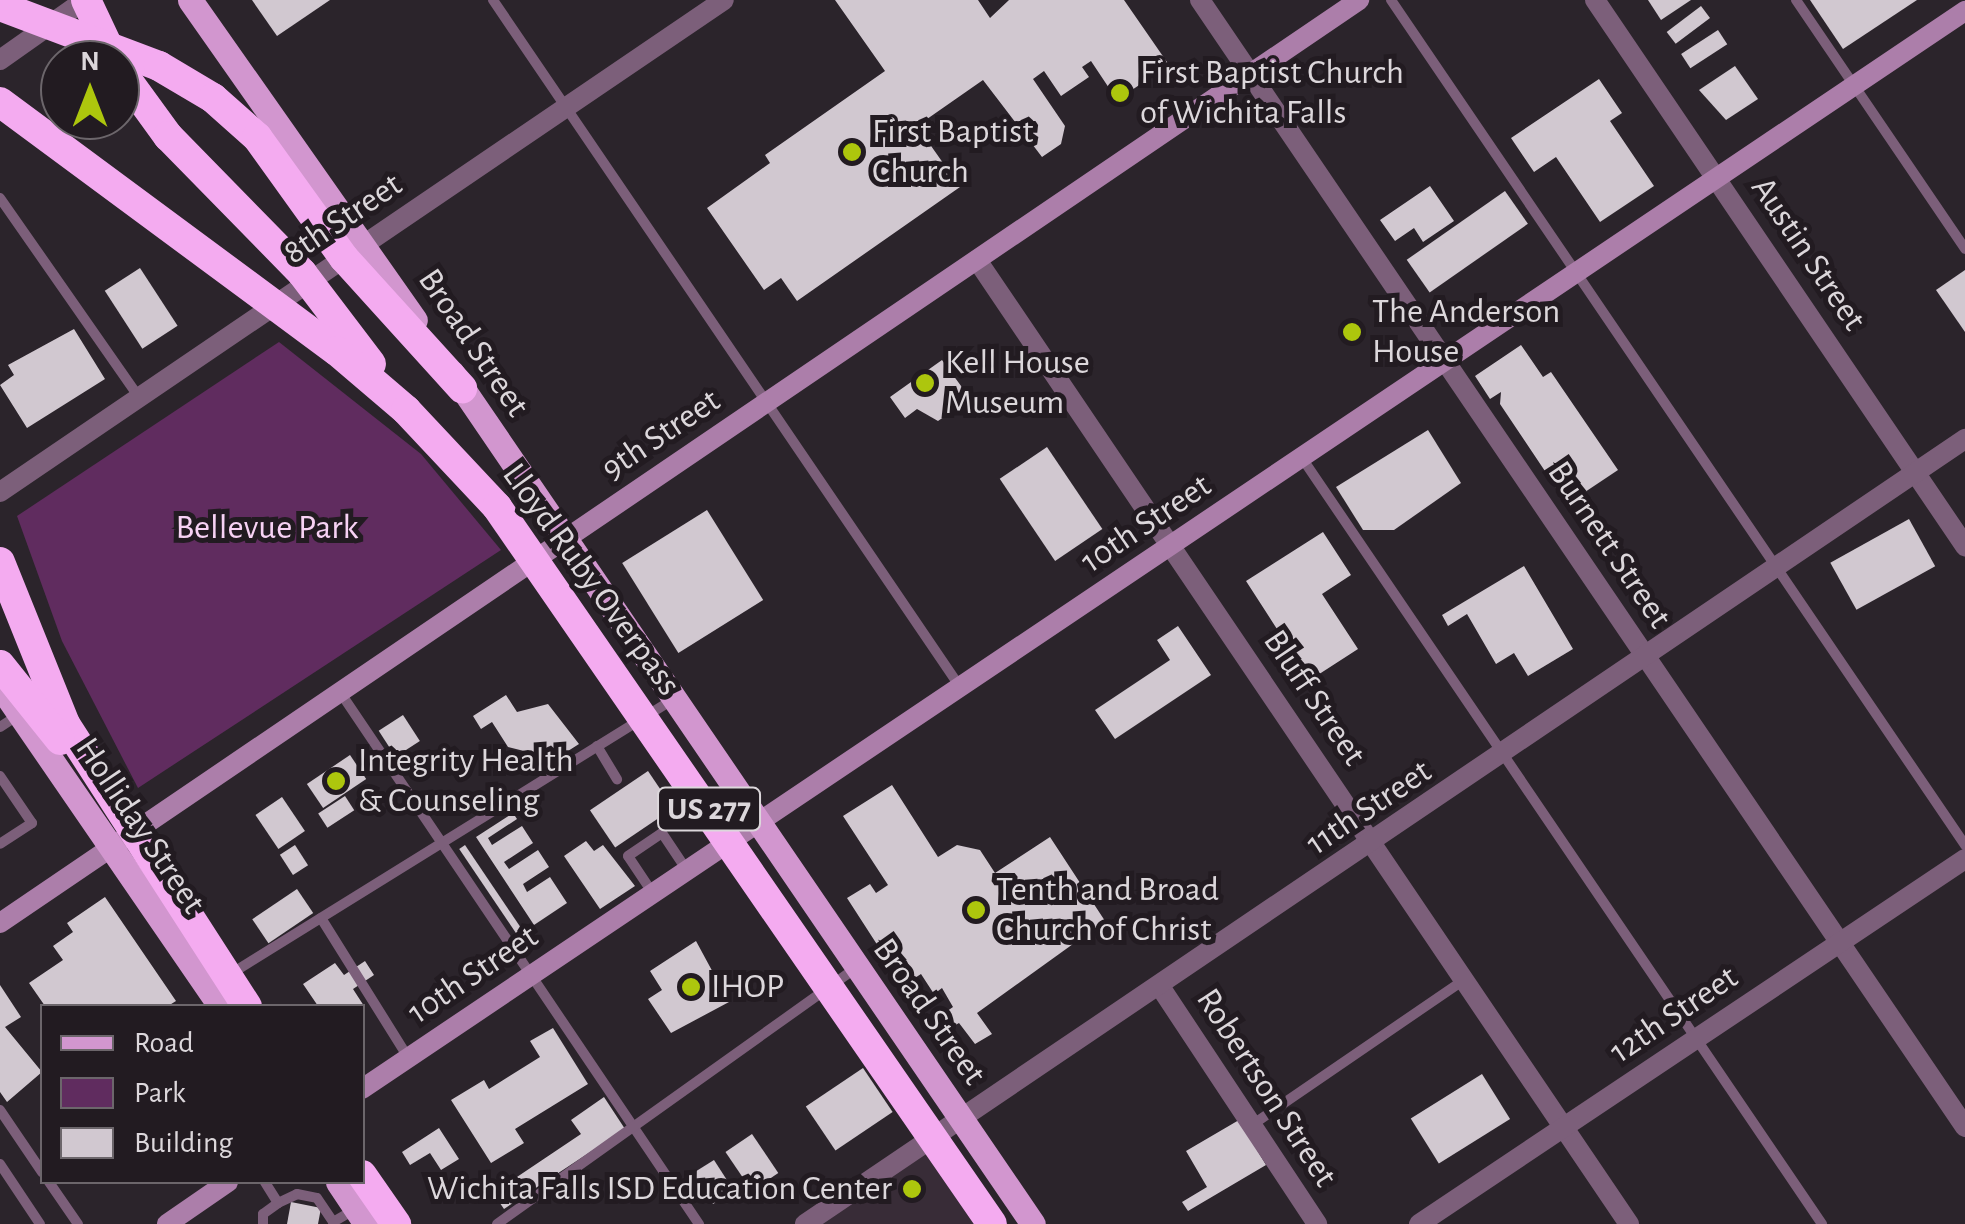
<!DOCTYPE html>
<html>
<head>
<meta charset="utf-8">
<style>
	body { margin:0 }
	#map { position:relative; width:1965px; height:1224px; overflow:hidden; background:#2b242b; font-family:"Alegreya Sans",sans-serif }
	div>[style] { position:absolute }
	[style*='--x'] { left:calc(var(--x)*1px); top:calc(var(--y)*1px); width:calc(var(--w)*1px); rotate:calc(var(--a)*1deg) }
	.built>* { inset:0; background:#382c37 }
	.green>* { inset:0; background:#602c5f }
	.building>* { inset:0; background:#d1c8d0; transform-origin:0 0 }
	.lane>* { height:10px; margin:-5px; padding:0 5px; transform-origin:5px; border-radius:5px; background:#7c5f7a }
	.street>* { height:20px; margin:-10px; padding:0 10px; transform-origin:10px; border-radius:10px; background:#7c5f7a }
	.secondary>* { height:20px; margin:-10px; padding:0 10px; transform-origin:10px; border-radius:10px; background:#ac7eaa }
	.primary>* { height:25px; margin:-12.5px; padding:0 12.5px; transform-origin:12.5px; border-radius:12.5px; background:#d296cf }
	.highway>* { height:30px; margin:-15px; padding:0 15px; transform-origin:15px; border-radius:15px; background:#f4abf0 }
	.dots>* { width:28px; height:28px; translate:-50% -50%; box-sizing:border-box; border:5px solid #221b21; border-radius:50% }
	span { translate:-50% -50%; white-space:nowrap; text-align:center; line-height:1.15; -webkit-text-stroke:10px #221b21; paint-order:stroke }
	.shield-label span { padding:2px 8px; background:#221b21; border:2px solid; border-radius:8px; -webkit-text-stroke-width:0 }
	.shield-label { font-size:32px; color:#dcd7db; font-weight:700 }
	.poi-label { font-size:35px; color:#dcd7db }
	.left { translate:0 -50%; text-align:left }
	.right { translate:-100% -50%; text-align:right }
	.street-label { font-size:35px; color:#dcd7db }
	.park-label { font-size:35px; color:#f7d2f4 }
	.legend { position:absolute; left:40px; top:1004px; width:325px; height:180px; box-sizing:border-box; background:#221b21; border:2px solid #6c666b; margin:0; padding:12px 18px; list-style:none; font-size:30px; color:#dcd7db }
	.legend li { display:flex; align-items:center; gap:20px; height:50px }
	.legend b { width:50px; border:2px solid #6c666b }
	.north { position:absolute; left:40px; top:40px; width:100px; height:100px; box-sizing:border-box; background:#221b21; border:2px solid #6c666b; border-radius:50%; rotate:0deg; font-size:28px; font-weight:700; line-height:40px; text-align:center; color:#dcd7db }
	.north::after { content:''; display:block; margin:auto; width:35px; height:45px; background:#adc60d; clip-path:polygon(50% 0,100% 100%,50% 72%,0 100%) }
</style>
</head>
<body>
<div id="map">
	<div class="built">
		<div style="clip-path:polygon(926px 1153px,974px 1224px,821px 1224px)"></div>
	</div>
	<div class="green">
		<div style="clip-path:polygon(279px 342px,421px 454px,501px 550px,138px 788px,62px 641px,17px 516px)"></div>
	</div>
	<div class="building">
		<div style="clip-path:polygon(252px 0,330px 0,277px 36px)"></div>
		<div style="clip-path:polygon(835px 0,978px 0,990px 18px,1009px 0,1124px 0,1169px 65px,1117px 100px,1091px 61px,1082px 67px,1089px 77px,1061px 96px,1044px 71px,1033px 79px,1065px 126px,1061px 144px,1042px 157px,983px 80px,917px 126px,960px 187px,797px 301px,781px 278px,764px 290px,707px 208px,770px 163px,765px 155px,885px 71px)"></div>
		<div style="clip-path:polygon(1648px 0,1691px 0,1661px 20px)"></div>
		<div style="clip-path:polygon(1810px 0,1917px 0,1843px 49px)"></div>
		<div style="left:1701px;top:6px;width:15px;height:43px;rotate:53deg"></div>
		<div style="left:1718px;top:30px;width:17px;height:44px;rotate:57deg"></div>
		<div style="clip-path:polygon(1735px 66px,1758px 99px,1726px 120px,1699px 90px)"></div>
		<div style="clip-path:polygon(1599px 79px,1622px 113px,1610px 121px,1654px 186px,1600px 222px,1556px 157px,1534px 172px,1511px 138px)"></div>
		<div style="clip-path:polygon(1430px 186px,1454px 221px,1423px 242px,1414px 228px,1395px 241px,1380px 220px)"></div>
		<div style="left:1505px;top:191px;width:40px;height:120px;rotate:55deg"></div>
		<div style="left:140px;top:268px;width:69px;height:42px;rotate:57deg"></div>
		<div style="clip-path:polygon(1965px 270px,1965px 332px,1936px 290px)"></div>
		<div style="clip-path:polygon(74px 329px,105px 379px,27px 428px,0 385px,14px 375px,8px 365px)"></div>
		<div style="clip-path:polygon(1521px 345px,1543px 377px,1551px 372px,1618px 470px,1567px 504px,1500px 404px,1501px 392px,1490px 399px,1475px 376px)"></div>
		<div style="clip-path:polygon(942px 360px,964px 390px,955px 396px,961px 405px,938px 421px,917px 409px,905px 418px,890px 397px)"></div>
		<div style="clip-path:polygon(1428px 430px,1461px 483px,1394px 530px,1363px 530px,1336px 487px)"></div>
		<div style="left:1047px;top:447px;width:99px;height:57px;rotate:56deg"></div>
		<div style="left:707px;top:510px;width:106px;height:100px;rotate:58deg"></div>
		<div style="left:1909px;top:519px;width:54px;height:90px;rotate:61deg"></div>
		<div style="clip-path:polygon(1323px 532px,1351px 575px,1322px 594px,1358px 649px,1310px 680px,1246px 581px)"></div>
		<div style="clip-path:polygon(1524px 566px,1573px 649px,1528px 676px,1514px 653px,1496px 664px,1467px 614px,1448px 626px,1442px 615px)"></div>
		<div style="clip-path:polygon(1178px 626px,1211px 675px,1115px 739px,1095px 710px,1170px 660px,1157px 640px)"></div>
		<div style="clip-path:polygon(506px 695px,517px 712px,548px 704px,579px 744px,557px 758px,543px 746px,532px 753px,508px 747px,492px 722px,481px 729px,473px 716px)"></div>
		<div style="left:403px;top:715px;width:31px;height:29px;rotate:57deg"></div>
		<div style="left:350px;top:755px;width:29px;height:52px;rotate:56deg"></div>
		<div style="left:648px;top:771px;width:45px;height:70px;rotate:56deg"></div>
		<div style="clip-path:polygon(892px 785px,938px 857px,957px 845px,980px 850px,995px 873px,1050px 837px,1105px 921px,977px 1013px,992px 1034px,975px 1044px,959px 1023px,943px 1032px,934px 1020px,953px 1007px,942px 988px,934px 994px,921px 974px,907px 983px,887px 952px,894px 948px,889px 939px,878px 946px,847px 898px,870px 884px,876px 893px,888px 885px,843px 816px)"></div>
		<div style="left:345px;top:796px;width:17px;height:32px;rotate:57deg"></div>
		<div style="left:282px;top:797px;width:41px;height:32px;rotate:56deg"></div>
		<div style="clip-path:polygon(513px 813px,517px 819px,488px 838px,492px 845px,522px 826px,533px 843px,504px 862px,509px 869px,538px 850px,549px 867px,523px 884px,527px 892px,550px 877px,567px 903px,534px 925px,476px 837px)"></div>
		<div style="clip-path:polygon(586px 841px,594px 851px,603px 845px,635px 886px,600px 909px,564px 856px)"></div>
		<div style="left:295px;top:845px;width:24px;height:18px;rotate:57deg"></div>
		<div style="left:465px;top:845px;width:102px;height:7px;rotate:56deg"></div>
		<div style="left:297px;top:889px;width:29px;height:54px;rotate:56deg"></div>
		<div style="clip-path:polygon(105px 897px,176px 1001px,168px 1006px,45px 1006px,29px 983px,63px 960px,53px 946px,73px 932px,67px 923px)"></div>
		<div style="clip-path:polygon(696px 941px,729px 1002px,671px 1033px,648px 999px,662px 990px,650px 971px)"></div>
		<div style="clip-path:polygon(365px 961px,374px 975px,353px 989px,364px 1006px,318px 1006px,303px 984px,335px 963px,344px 975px)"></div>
		<div style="clip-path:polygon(0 985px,21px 1017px,5px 1027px,42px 1072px,7px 1102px,0 1092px)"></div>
		<div style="clip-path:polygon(553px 1028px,588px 1084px,515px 1129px,524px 1143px,491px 1163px,451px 1100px,484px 1080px,489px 1089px,540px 1057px,530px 1041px)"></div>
		<div style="left:863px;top:1068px;width:53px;height:69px;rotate:56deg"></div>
		<div style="left:1482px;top:1074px;width:53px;height:84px;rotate:58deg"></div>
		<div style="clip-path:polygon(604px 1097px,625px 1129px,504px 1209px,493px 1193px,581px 1134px,571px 1120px)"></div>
		<div style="clip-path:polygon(1239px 1120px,1266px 1165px,1188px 1211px,1182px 1202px,1207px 1187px,1186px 1151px)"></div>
		<div style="clip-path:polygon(439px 1128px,459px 1159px,441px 1170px,430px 1153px,410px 1165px,402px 1152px)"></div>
		<div style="left:752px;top:1134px;width:47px;height:32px;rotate:56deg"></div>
		<div style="clip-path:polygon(714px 1160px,734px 1191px,713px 1204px,690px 1175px)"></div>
		<div style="clip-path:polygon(291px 1202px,321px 1208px,318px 1224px,287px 1224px)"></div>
	</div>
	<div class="lane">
		<div style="--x:493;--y:0;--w:831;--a:55.79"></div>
		<div style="--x:1391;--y:0;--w:1022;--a:55.81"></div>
		<div style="--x:1796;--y:0;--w:301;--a:55.8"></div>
		<div style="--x:0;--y:198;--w:243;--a:55.1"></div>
		<div style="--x:1302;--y:458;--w:926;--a:55.83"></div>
		<div style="--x:340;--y:692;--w:642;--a:55.99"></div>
		<div style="--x:0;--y:727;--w:24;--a:-33"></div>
		<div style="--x:597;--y:746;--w:39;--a:59"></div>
		<div style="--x:0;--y:776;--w:57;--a:55.8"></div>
		<div style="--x:32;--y:823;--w:38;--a:147"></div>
		<div style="--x:652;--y:892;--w:43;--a:-123.7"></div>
		<div style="--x:628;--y:856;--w:41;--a:-34.1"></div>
		<div style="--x:662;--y:833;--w:43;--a:56.3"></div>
		<div style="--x:321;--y:918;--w:164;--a:58"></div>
		<div style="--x:229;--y:975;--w:521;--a:-31.83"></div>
		<div style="--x:0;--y:1110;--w:75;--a:55.9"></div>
		<div style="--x:1252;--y:1125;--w:257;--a:-34.4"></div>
		<div style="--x:0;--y:1164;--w:72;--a:56.3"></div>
		<div style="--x:49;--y:1182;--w:51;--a:55.4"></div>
		<div style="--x:278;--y:1203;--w:21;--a:-25"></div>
		<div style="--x:297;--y:1194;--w:20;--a:11"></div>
		<div style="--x:317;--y:1198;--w:29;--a:56"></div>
		<div style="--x:333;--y:1222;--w:24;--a:-30"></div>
		<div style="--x:263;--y:1224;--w:10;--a:-90"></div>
		<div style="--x:263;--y:1214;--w:19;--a:-36"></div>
		<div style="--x:278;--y:1203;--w:25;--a:-122"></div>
		<div style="--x:497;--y:1224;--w:441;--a:-35.5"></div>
	</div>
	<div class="street">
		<div style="--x:1200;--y:0;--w:1362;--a:55.83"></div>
		<div style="--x:1595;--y:0;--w:660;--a:55.88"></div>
		<div style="--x:0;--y:60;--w:104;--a:-35.2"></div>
		<div style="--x:977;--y:260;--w:1164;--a:55.93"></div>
		<div style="--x:0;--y:492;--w:875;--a:-34.2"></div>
		<div style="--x:1161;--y:988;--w:283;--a:56.5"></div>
		<div style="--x:805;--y:1224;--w:1401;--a:-34.09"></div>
		<div style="--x:1419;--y:1224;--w:657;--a:-33.76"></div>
	</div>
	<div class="secondary">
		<div style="--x:0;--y:923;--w:1643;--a:-34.18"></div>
		<div style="--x:362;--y:1089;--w:1932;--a:-33.92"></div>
		<div style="--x:167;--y:1224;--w:74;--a:-34.5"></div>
	</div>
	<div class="primary">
		<div style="--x:190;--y:0;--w:391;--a:54.9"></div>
		<div style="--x:452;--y:373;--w:1030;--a:55.68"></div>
		<div style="--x:3;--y:690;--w:383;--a:55.5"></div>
		<div style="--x:338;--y:1182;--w:50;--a:56.3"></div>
	</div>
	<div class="highway">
		<div style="--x:86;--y:0;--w:59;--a:64.7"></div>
		<div style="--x:0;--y:6;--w:170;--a:20.7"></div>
		<div style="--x:159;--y:66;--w:63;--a:30.7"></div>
		<div style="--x:213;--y:98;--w:59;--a:41.6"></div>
		<div style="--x:257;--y:137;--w:149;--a:54.3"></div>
		<div style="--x:344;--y:258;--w:176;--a:47.8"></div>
		<div style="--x:120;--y:70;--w:82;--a:54"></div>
		<div style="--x:168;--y:136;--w:192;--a:45.6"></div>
		<div style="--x:302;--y:273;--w:114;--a:52.8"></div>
		<div style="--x:0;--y:102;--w:419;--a:36.5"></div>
		<div style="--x:337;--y:351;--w:91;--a:40.5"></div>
		<div style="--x:406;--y:410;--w:133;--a:46.8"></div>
		<div style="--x:497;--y:507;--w:871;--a:55.38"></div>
		<div style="--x:0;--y:562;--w:175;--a:68.1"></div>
		<div style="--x:65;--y:724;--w:336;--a:57.2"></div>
		<div style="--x:0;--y:665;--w:96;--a:51.3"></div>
		<div style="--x:362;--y:1175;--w:60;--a:55.2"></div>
	</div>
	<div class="dots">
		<div style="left:1120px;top:93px;background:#adc60d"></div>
		<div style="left:852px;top:152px;background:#adc60d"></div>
		<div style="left:1352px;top:332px;background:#adc60d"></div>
		<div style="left:925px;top:383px;background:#adc60d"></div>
		<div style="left:336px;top:781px;background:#adc60d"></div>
		<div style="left:976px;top:910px;background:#adc60d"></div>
		<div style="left:691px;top:987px;background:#adc60d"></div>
		<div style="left:912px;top:1189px;background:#adc60d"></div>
	</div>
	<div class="shield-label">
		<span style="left:709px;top:809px">US 277</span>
	</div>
	<div class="poi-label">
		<span class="left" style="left:1140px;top:93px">First Baptist Church<br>of Wichita Falls</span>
		<span class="left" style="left:872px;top:152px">First Baptist<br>Church</span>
		<span class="left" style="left:1372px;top:332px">The Anderson<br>House</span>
		<span class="left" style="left:945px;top:383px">Kell House<br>Museum</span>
		<span class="left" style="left:358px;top:781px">Integrity Health<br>&amp; Counseling</span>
		<span class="left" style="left:996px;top:910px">Tenth and Broad<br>Church of Christ</span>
		<span class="left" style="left:711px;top:987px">IHOP</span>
		<span class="right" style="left:892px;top:1189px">Wichita Falls ISD Education Center</span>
	</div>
	<div class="street-label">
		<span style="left:343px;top:219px;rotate:-34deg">8th Street</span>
		<span style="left:1808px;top:254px;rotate:56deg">Austin Street</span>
		<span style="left:473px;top:343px;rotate:56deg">Broad Street</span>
		<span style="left:661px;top:435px;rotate:-34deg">9th Street</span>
		<span style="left:1146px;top:524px;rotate:-34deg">10th Street</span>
		<span style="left:1609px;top:545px;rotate:56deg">Burnett Street</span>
		<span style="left:591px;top:580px;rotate:54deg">Lloyd Ruby Overpass</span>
		<span style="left:1314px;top:698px;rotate:56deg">Bluff Street</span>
		<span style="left:1369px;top:808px;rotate:-34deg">11th Street</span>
		<span style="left:140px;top:826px;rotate:56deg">Holliday Street</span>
		<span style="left:473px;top:975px;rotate:-34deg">10th Street</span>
		<span style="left:929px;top:1012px;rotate:55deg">Broad Street</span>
		<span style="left:1674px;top:1015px;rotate:-34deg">12th Street</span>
		<span style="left:1266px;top:1088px;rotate:57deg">Robertson Street</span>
	</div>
	<div class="park-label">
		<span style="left:267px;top:528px">Bellevue Park</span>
	</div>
	<ul class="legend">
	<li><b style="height:12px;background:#d296cf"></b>Road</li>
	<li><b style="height:28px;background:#602c5f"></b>Park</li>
	<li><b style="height:28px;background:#d1c8d0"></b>Building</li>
	</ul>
	<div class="north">N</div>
</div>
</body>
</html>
